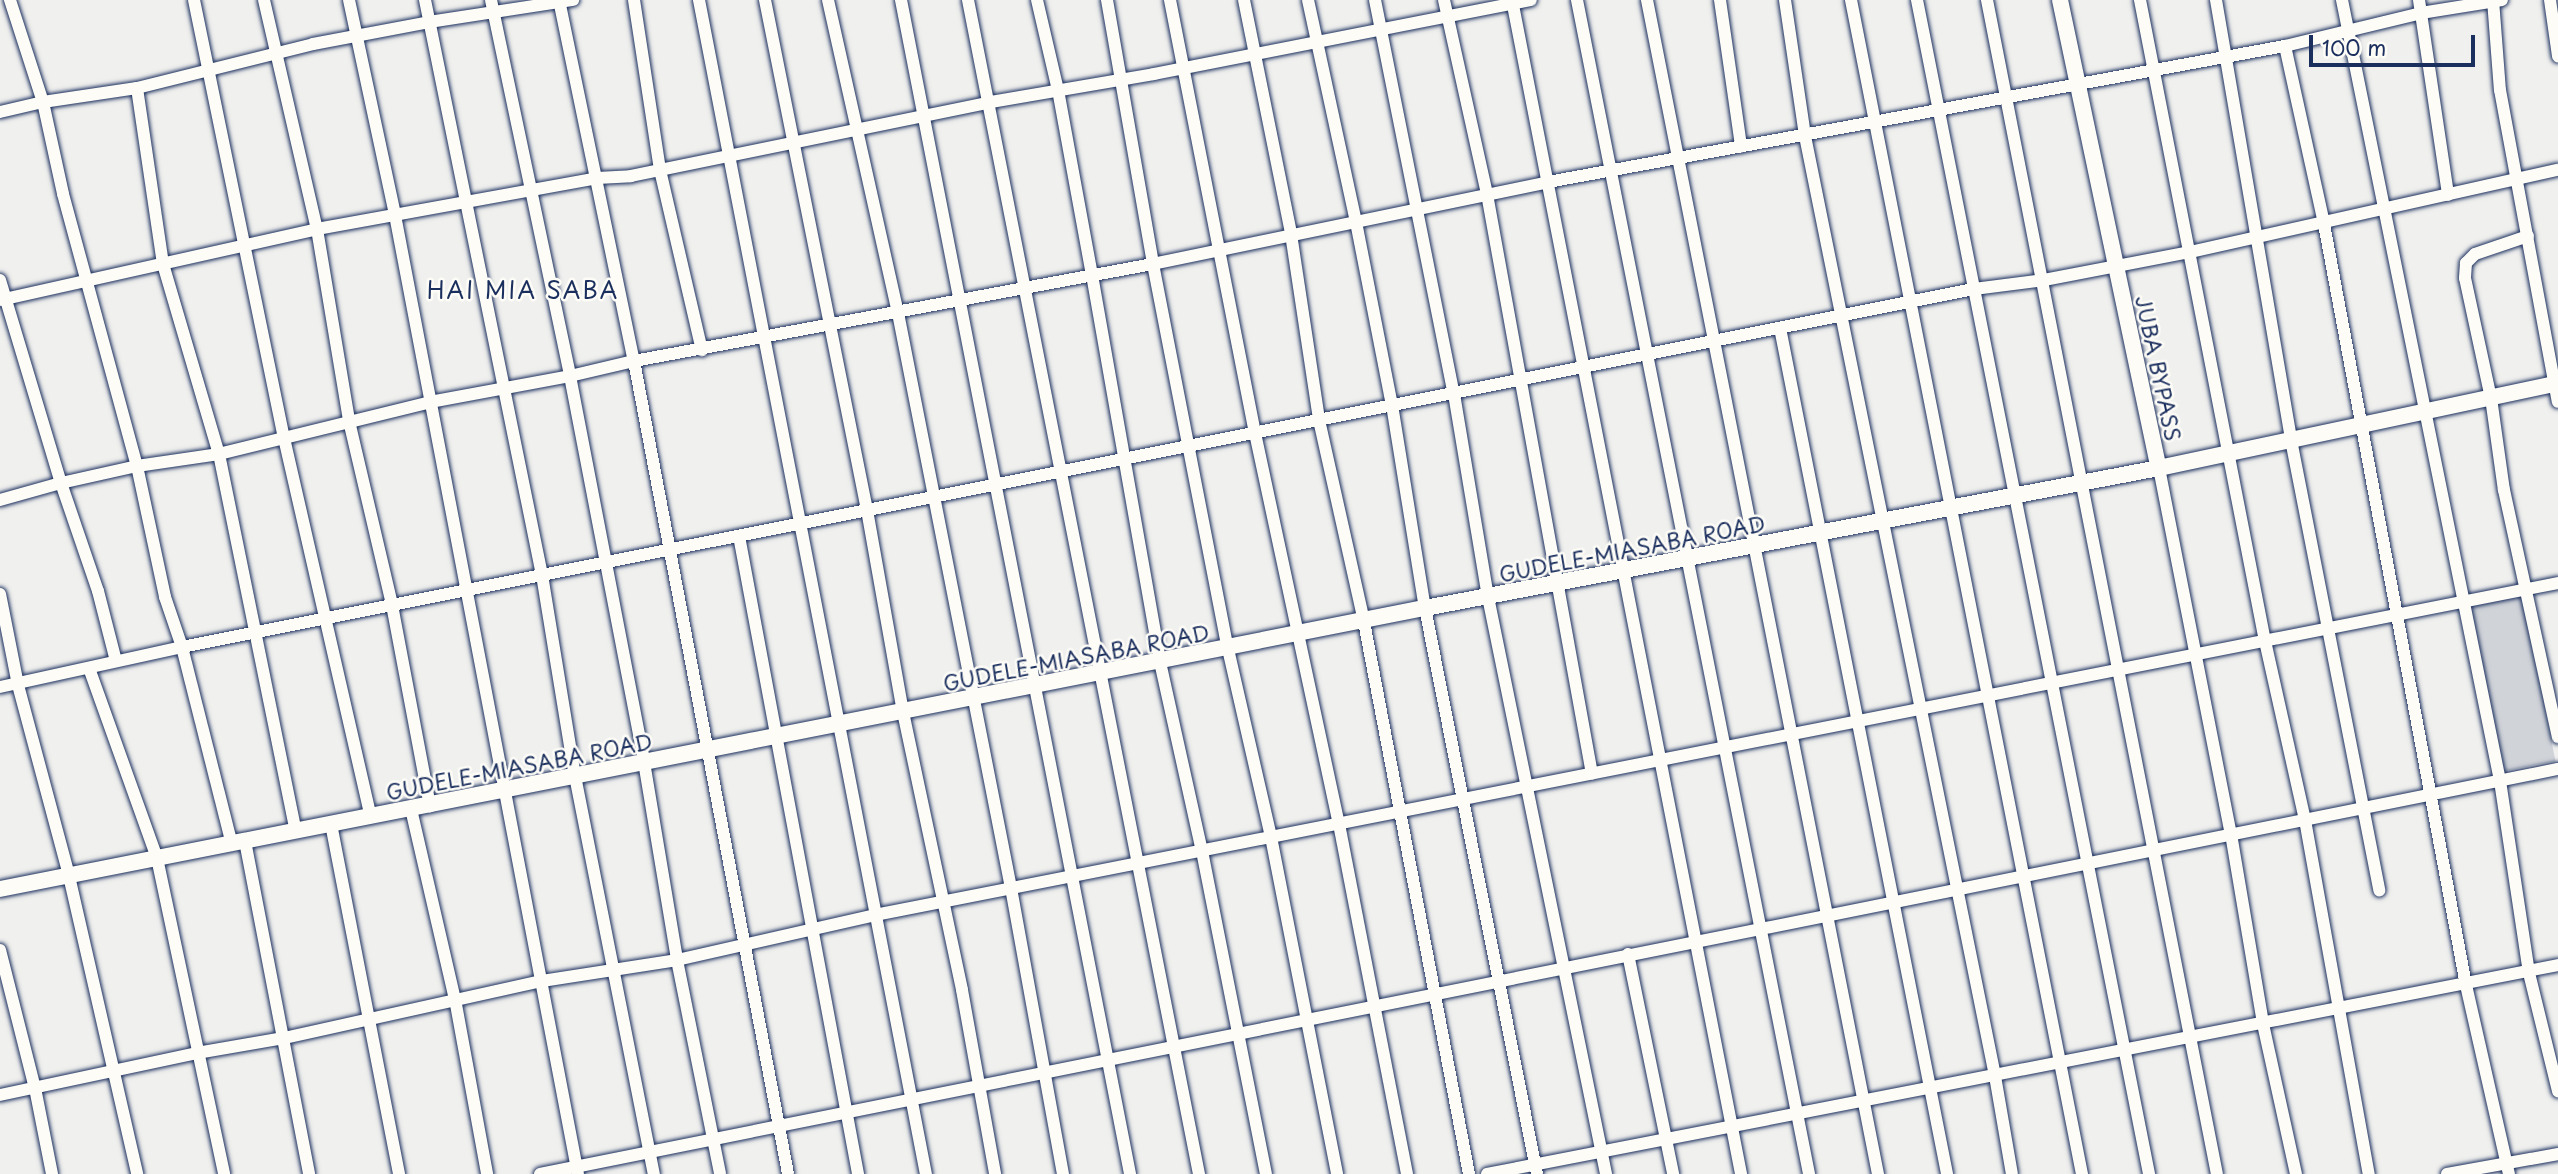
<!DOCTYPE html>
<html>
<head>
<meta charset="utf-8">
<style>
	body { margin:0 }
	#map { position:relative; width:2558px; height:1174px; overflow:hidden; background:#f0f0ee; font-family:"Playpen Sans",sans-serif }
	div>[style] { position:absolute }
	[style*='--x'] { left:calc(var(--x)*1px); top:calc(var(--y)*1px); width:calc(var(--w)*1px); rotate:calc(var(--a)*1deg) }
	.green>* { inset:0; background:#d0d3d8; transform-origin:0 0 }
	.roads { filter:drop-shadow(0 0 2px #1b2f5e) drop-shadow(0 0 2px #1b2f5e) }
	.minor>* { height:12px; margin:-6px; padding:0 6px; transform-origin:6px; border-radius:6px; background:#fdfcf7 }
	.secondary>* { height:16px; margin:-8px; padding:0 8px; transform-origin:8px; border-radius:8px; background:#fdfcf7 }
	span { translate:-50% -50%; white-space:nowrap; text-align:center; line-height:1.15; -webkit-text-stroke:5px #fdfcf7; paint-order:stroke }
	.street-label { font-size:21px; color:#1b2f5e }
	.neighbourhood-label { font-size:23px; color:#1b2f5e; letter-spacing:2px }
	.scale { position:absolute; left:2309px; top:35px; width:166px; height:32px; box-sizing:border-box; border:4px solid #1b2f5e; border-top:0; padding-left:9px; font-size:21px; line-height:24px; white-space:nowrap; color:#1b2f5e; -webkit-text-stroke:5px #fdfcf7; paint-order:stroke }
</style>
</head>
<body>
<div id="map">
	<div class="green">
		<div style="left:2523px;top:594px;width:170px;height:54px;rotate:79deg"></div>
	</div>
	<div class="roads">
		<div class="minor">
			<div style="--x:10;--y:0;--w:107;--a:72.1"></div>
			<div style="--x:43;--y:102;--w:94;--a:77.7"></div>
			<div style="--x:63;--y:194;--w:282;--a:74.8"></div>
			<div style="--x:137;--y:466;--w:134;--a:77.9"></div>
			<div style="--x:165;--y:597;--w:53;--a:71.2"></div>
			<div style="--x:182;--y:647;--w:203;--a:75.8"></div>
			<div style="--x:194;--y:0;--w:447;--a:78.4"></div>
			<div style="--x:284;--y:438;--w:389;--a:77.1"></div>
			<div style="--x:264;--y:0;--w:235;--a:77"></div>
			<div style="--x:317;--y:229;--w:195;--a:80.5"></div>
			<div style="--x:349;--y:421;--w:189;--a:76.8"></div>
			<div style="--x:392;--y:605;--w:205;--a:79.3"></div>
			<div style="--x:349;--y:0;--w:220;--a:77.9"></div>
			<div style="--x:395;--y:215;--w:976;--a:79.2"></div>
			<div style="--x:425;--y:0;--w:587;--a:78.5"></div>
			<div style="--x:542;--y:575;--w:204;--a:80.7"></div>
			<div style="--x:575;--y:776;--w:406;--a:78.8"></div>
			<div style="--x:491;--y:0;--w:384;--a:78.1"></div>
			<div style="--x:570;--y:376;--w:393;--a:79.1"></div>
			<div style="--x:644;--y:762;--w:201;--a:80.5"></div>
			<div style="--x:677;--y:960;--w:218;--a:78.6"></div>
			<div style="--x:559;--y:0;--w:369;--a:78.3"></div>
			<div style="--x:634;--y:361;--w:827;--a:79.27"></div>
			<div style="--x:634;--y:0;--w:172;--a:81.3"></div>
			<div style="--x:660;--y:170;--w:185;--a:76.9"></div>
			<div style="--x:699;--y:0;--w:1196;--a:79.06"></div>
			<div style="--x:765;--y:0;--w:520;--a:78.69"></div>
			<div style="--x:867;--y:510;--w:205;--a:79.9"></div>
			<div style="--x:903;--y:712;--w:284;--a:78"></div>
			<div style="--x:962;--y:990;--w:187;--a:79.8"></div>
			<div style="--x:828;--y:0;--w:321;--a:77.4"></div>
			<div style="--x:898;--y:313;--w:586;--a:78.88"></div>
			<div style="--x:1011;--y:888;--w:291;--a:79.7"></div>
			<div style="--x:901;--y:0;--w:1196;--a:78.96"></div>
			<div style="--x:968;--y:0;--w:1197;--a:78.87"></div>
			<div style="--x:1037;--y:0;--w:92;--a:76.9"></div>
			<div style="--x:1058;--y:90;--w:188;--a:79.6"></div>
			<div style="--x:1092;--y:275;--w:393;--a:80"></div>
			<div style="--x:1160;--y:662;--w:194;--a:77.5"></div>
			<div style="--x:1202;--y:851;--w:329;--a:78.8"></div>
			<div style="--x:1107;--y:0;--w:268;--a:80.1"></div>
			<div style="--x:1153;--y:264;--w:392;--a:79"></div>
			<div style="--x:1228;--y:649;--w:193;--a:77.1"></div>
			<div style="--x:1271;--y:837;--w:343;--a:78.9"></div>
			<div style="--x:1170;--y:0;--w:441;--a:78.9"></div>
			<div style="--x:1255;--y:433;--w:400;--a:77.9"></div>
			<div style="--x:1339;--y:824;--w:357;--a:79"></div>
			<div style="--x:1244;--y:0;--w:239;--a:78.6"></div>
			<div style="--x:1291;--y:234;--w:188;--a:81.4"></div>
			<div style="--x:1319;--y:420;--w:207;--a:77.4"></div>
			<div style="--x:1364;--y:622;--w:562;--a:79.23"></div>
			<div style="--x:1308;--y:0;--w:227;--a:77.8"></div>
			<div style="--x:1356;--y:222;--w:187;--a:78.9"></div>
			<div style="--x:1392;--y:405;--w:206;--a:80.8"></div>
			<div style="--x:1425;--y:608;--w:577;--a:78.81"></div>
			<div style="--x:1375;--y:0;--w:402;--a:78.7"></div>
			<div style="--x:1454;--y:394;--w:206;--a:80.5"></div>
			<div style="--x:1488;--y:597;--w:589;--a:78.44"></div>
			<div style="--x:1444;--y:0;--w:199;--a:77.5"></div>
			<div style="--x:1487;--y:194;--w:589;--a:79.74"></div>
			<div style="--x:1512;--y:0;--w:1196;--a:78.96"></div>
			<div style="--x:1577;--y:0;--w:1197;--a:78.82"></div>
			<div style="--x:1647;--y:0;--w:1197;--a:78.87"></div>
			<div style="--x:1720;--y:0;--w:148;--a:81.8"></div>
			<div style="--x:1785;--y:0;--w:137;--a:81.6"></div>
			<div style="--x:1805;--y:136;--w:959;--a:78.57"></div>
			<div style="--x:1995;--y:1076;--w:99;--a:80.2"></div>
			<div style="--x:1851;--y:0;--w:1197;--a:78.87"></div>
			<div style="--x:1917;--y:0;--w:1197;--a:78.82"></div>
			<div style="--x:1987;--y:0;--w:1196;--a:78.92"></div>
			<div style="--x:2140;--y:0;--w:653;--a:78.97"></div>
			<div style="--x:2265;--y:641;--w:183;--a:77.4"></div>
			<div style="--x:2305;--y:820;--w:360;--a:79.8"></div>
			<div style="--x:2216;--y:0;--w:446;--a:80.3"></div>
			<div style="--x:2291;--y:440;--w:459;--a:78.9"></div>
			<div style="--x:2342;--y:0;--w:797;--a:78.56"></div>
			<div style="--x:2500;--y:781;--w:194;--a:81.4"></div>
			<div style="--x:2529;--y:973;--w:122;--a:76.2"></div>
			<div style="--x:2419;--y:0;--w:197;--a:81.5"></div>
			<div style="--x:2493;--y:0;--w:90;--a:85.6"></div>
			<div style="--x:2500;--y:90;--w:317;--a:79.5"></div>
			<div style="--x:2550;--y:0;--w:57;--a:81.9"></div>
			<div style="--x:2285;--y:46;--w:182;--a:77.6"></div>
			<div style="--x:2324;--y:224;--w:774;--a:79.43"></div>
			<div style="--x:2466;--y:985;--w:194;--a:77.2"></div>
			<div style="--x:137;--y:88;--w:178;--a:81.6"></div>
			<div style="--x:163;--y:264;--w:198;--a:73.6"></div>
			<div style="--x:219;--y:454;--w:385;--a:78.5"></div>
			<div style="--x:0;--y:112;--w:44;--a:-13.1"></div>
			<div style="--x:43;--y:102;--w:95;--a:-8.5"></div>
			<div style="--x:137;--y:88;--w:181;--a:-14"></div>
			<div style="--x:313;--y:44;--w:118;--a:-10.7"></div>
			<div style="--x:429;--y:22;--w:146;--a:-8.7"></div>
			<div style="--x:2528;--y:236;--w:56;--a:161.2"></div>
			<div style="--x:2475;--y:254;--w:13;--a:135"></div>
			<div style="--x:2466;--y:263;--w:15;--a:94"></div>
			<div style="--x:2465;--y:278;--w:123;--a:77.8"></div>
			<div style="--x:2491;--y:398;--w:93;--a:82"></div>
			<div style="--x:2504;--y:490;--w:253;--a:77.7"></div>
			<div style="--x:0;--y:280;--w:212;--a:73.3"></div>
			<div style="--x:61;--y:483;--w:114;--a:71.1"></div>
			<div style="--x:98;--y:591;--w:72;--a:75.6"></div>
			<div style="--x:0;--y:300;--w:325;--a:-12.6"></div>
			<div style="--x:317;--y:229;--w:285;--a:-10.3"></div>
			<div style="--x:597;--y:178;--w:34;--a:-3"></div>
			<div style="--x:631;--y:176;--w:368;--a:-11.6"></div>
			<div style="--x:991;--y:102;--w:165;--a:-9.7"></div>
			<div style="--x:1154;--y:74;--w:384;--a:-11.1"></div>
			<div style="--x:1780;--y:328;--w:862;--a:78.83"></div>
			<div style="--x:2159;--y:468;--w:373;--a:78.9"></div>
			<div style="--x:2231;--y:834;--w:193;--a:80.4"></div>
			<div style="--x:2263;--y:1024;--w:154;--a:77.6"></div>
			<div style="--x:0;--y:500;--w:63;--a:-15.6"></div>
			<div style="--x:61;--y:483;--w:78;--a:-12.6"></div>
			<div style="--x:137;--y:466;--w:83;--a:-8.3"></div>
			<div style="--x:219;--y:454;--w:217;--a:-13.8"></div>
			<div style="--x:430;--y:402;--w:142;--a:-10.5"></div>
			<div style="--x:570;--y:376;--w:66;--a:-13.2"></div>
			<div style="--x:634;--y:361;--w:528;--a:-10.59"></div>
			<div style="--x:1153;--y:264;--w:403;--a:-11.7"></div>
			<div style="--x:1548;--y:182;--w:749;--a:-10.46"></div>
			<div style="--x:2285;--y:46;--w:140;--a:-13.6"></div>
			<div style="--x:2421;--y:13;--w:82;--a:-9.1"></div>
			<div style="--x:739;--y:536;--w:649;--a:79.43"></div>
			<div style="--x:0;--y:594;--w:93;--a:78.8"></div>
			<div style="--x:18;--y:685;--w:198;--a:75"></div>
			<div style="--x:69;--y:876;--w:306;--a:77.1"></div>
			<div style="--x:89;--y:668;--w:202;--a:70.3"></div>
			<div style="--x:157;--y:858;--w:323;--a:78"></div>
			<div style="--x:0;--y:687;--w:186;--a:-12.4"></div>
			<div style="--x:182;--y:647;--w:1827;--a:-11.3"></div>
			<div style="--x:1974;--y:289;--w:71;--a:-7.3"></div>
			<div style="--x:2044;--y:280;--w:149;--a:-10.9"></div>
			<div style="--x:2190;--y:252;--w:377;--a:-12.6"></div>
			<div style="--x:411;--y:809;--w:195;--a:77"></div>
			<div style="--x:455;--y:999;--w:178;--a:79.6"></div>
			<div style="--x:331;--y:824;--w:357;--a:79"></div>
			<div style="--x:245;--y:841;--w:339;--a:79.1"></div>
			<div style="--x:0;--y:950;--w:142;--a:75.8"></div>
			<div style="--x:35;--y:1088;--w:88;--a:78.8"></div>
			<div style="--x:1628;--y:954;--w:225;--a:78.4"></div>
			<div style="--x:0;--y:1095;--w:201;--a:-12"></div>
			<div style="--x:197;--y:1053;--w:88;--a:-9.8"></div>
			<div style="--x:284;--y:1038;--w:264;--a:-12.5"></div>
			<div style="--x:542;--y:981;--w:137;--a:-8.8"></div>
			<div style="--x:677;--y:960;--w:203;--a:-12.8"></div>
			<div style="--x:875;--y:915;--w:1715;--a:-11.16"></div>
			<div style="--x:540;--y:1174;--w:2058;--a:-11.35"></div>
			<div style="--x:1487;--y:1174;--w:1091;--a:-11.04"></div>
			<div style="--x:2447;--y:1174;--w:113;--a:-10.2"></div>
		</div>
		<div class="secondary">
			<div style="--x:2060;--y:0;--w:478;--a:78.1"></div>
			<div style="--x:0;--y:889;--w:1452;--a:-11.16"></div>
			<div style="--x:1425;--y:608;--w:747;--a:-10.8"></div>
			<div style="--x:2159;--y:468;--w:408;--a:-12"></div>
		</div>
	</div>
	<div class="street-label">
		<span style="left:2159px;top:368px;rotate:78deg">JUBA BYPASS</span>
		<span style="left:1632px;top:548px;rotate:-11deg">GUDELE-MIASABA ROAD</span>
		<span style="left:1076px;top:657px;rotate:-11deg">GUDELE-MIASABA ROAD</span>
		<span style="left:519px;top:766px;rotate:-11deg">GUDELE-MIASABA ROAD</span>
	</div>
	<div class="neighbourhood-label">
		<span style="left:523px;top:290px">HAI MIA SABA</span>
	</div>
	<div class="scale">100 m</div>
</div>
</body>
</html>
